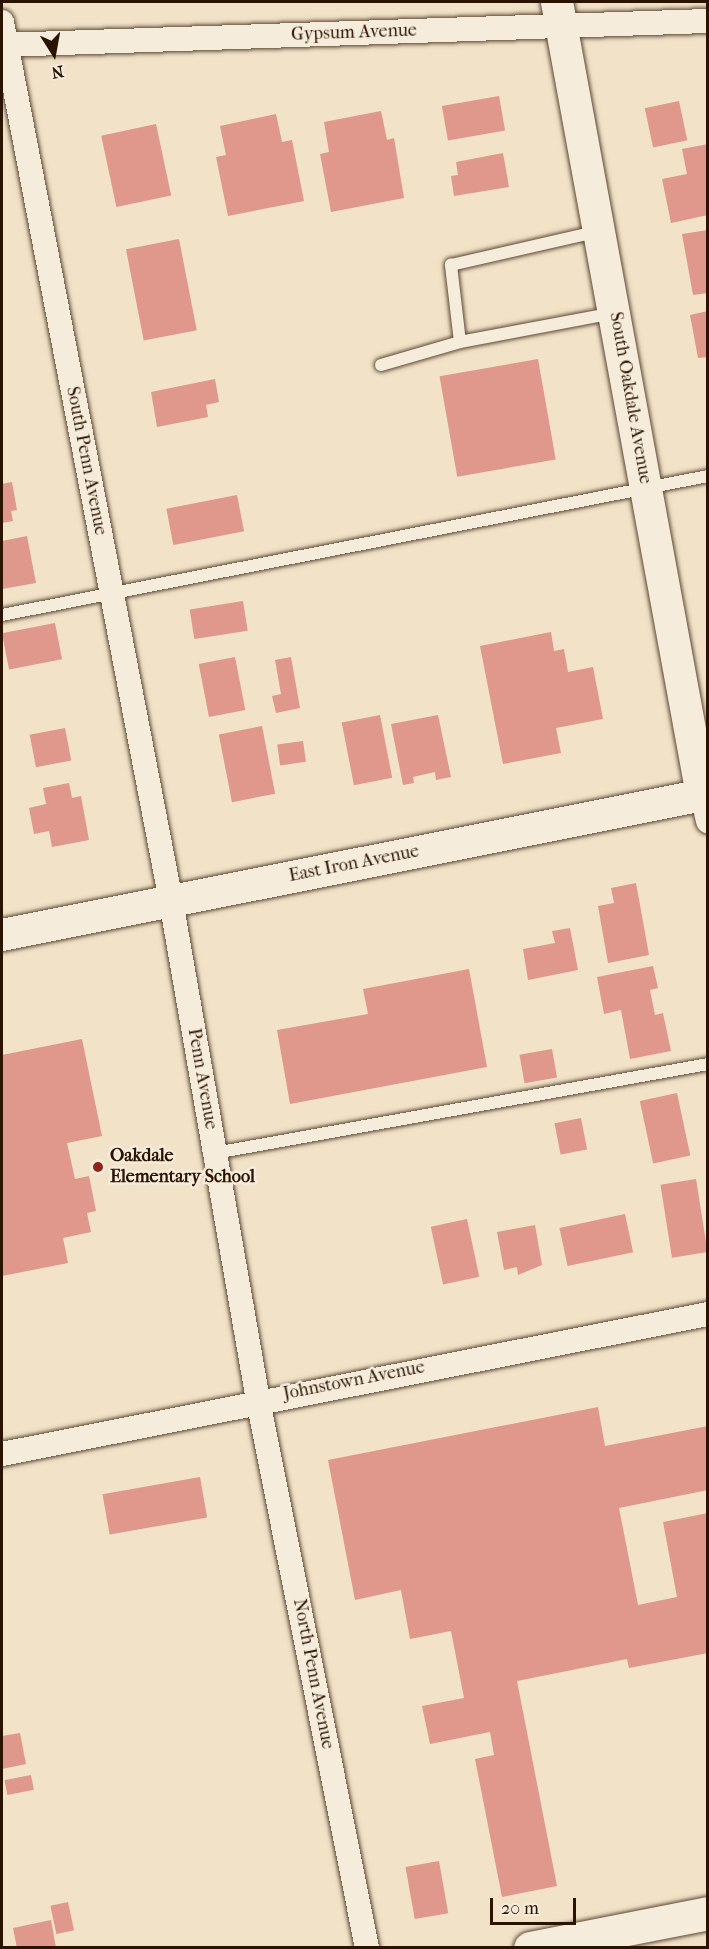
<!DOCTYPE html>
<html>
<head>
<meta charset="utf-8">
<style>
	body { margin:0 }
	#map { position:relative; width:709px; height:1949px; overflow:hidden; background:#f1e2c8; font-family:"IM FELL French Canon",serif }
	div>[style] { position:absolute }
	[style*='--x'] { left:calc(var(--x)*1px); top:calc(var(--y)*1px); width:calc(var(--w)*1px); rotate:calc(var(--a)*1deg) }
	.building>* { inset:0; background:#df988b; transform-origin:0 0 }
	.roads { filter:drop-shadow(0 0 2px #5c4832) drop-shadow(0 0 2px #5c4832) }
	.service>* { height:12px; margin:-6px; padding:0 6px; transform-origin:6px; border-radius:6px; background:#f6ecdb }
	.minor>* { height:24px; margin:-12px; padding:0 12px; transform-origin:12px; border-radius:12px; background:#f6ecdb }
	.tertiary>* { height:32px; margin:-16px; padding:0 16px; transform-origin:16px; border-radius:16px; background:#f6ecdb }
	.secondary>* { height:33px; margin:-16.5px; padding:0 16.5px; transform-origin:16.5px; border-radius:16.5px; background:#f6ecdb }
	.dots>* { width:16px; height:16px; translate:-50% -50%; box-sizing:border-box; border:3px solid #f6ecdb; border-radius:50% }
	span { translate:-50% -50%; white-space:nowrap; text-align:center; line-height:1.15; -webkit-text-stroke:5px #f6ecdb; paint-order:stroke }
	.street-label { font-size:18px; color:#2a1400 }
	.poi-label { font-size:18px; color:#2a1400; font-weight:700 }
	.left { translate:0 -50%; text-align:left }
	.frame { position:absolute; inset:0; border:3px solid #2a1400; pointer-events:none }
	.north { position:absolute; left:24px; top:24px; width:60px; height:60px; -webkit-text-stroke:4px #f6ecdb; paint-order:stroke; rotate:169deg; font-size:16px; font-weight:700; line-height:24px; text-align:center; color:#2a1400 }
	.north::after { content:''; display:block; margin:auto; width:21px; height:27px; background:#2a1400; clip-path:polygon(50% 0,100% 100%,50% 72%,0 100%) }
	.scale { position:absolute; left:490px; top:1898px; width:86px; height:27px; box-sizing:border-box; border:3px solid #2a1400; border-top:0; padding-left:8px; font-size:18px; line-height:21px; white-space:nowrap; color:#2a1400; -webkit-text-stroke:4px #f6ecdb; paint-order:stroke }
</style>
</head>
<body>
<div id="map">
	<div class="building">
		<div style="left:499px;top:96px;width:35px;height:58px;rotate:80deg"></div>
		<div style="left:679px;top:101px;width:40px;height:35px;rotate:78deg"></div>
		<div style="clip-path:polygon(381px 111px,387px 140px,394px 138px,404px 198px,331px 212px,320px 154px,329px 152px,324px 122px)"></div>
		<div style="clip-path:polygon(276px 114px,282px 142px,292px 140px,304px 201px,228px 216px,216px 157px,226px 155px,220px 126px)"></div>
		<div style="left:156px;top:124px;width:73px;height:56px;rotate:78deg"></div>
		<div style="clip-path:polygon(708px 144px,708px 215px,671px 223px,662px 179px,687px 174px,682px 149px)"></div>
		<div style="clip-path:polygon(503px 153px,509px 187px,454px 196px,451px 176px,458px 175px,456px 162px)"></div>
		<div style="clip-path:polygon(708px 230px,708px 293px,693px 295px,682px 234px)"></div>
		<div style="left:179px;top:239px;width:93px;height:54px;rotate:79deg"></div>
		<div style="clip-path:polygon(708px 311px,708px 357px,698px 358px,690px 315px)"></div>
		<div style="left:538px;top:359px;width:102px;height:100px;rotate:80deg"></div>
		<div style="clip-path:polygon(215px 379px,219px 402px,206px 405px,208px 417px,157px 427px,151px 392px)"></div>
		<div style="clip-path:polygon(12px 482px,17px 510px,11px 511px,13px 521px,2px 523px,2px 484px)"></div>
		<div style="left:237px;top:495px;width:37px;height:72px;rotate:79deg"></div>
		<div style="clip-path:polygon(27px 536px,36px 583px,2px 589px,2px 541px)"></div>
		<div style="left:243px;top:601px;width:30px;height:54px;rotate:81deg"></div>
		<div style="left:55px;top:623px;width:37px;height:54px;rotate:79deg"></div>
		<div style="clip-path:polygon(551px 632px,554px 651px,564px 649px,568px 672px,593px 667px,603px 719px,556px 728px,561px 753px,503px 764px,480px 646px)"></div>
		<div style="left:235px;top:657px;width:54px;height:37px;rotate:79deg"></div>
		<div style="clip-path:polygon(291px 657px,300px 708px,276px 713px,272px 696px,281px 694px,275px 660px)"></div>
		<div style="left:380px;top:715px;width:64px;height:39px;rotate:79deg"></div>
		<div style="clip-path:polygon(438px 715px,451px 777px,436px 780px,435px 772px,413px 777px,414px 783px,403px 785px,391px 724px)"></div>
		<div style="left:262px;top:726px;width:69px;height:44px;rotate:79deg"></div>
		<div style="left:65px;top:728px;width:33px;height:36px;rotate:79deg"></div>
		<div style="left:303px;top:741px;width:21px;height:26px;rotate:82deg"></div>
		<div style="clip-path:polygon(69px 783px,72px 798px,81px 796px,89px 840px,52px 847px,49px 831px,34px 834px,29px 808px,46px 804px,43px 788px)"></div>
		<div style="clip-path:polygon(636px 883px,649px 955px,608px 963px,598px 906px,614px 903px,611px 888px)"></div>
		<div style="clip-path:polygon(570px 928px,578px 970px,528px 980px,523px 949px,555px 943px,552px 931px)"></div>
		<div style="clip-path:polygon(653px 966px,658px 988px,650px 990px,655px 1015px,663px 1013px,671px 1051px,630px 1059px,621px 1010px,604px 1014px,597px 977px)"></div>
		<div style="clip-path:polygon(469px 969px,487px 1067px,290px 1104px,277px 1030px,368px 1014px,363px 989px)"></div>
		<div style="clip-path:polygon(82px 1039px,102px 1136px,67px 1143px,75px 1179px,89px 1176px,96px 1211px,87px 1213px,91px 1232px,63px 1238px,68px 1263px,2px 1276px,2px 1055px)"></div>
		<div style="left:552px;top:1049px;width:29px;height:33px;rotate:80deg"></div>
		<div style="left:677px;top:1093px;width:64px;height:38px;rotate:78deg"></div>
		<div style="left:581px;top:1118px;width:32px;height:27px;rotate:79deg"></div>
		<div style="left:696px;top:1179px;width:74px;height:36px;rotate:81deg"></div>
		<div style="left:625px;top:1214px;width:39px;height:67px;rotate:78deg"></div>
		<div style="left:467px;top:1219px;width:59px;height:37px;rotate:78deg"></div>
		<div style="clip-path:polygon(535px 1225px,542px 1265px,518px 1275px,517px 1267px,504px 1270px,497px 1232px)"></div>
		<div style="clip-path:polygon(598px 1407px,605px 1446px,708px 1426px,708px 1490px,619px 1508px,638px 1605px,677px 1597px,663px 1522px,708px 1513px,708px 1653px,629px 1668px,627px 1659px,517px 1681px,557px 1886px,502px 1897px,475px 1759px,494px 1755px,490px 1732px,430px 1744px,422px 1706px,464px 1698px,451px 1631px,410px 1639px,401px 1590px,355px 1600px,328px 1460px)"></div>
		<div style="left:200px;top:1477px;width:41px;height:99px;rotate:80deg"></div>
		<div style="clip-path:polygon(20px 1733px,26px 1764px,2px 1769px,2px 1736px)"></div>
		<div style="left:31px;top:1775px;width:15px;height:27px;rotate:79deg"></div>
		<div style="left:439px;top:1861px;width:53px;height:34px;rotate:80deg"></div>
		<div style="left:68px;top:1902px;width:29px;height:18px;rotate:78deg"></div>
		<div style="clip-path:polygon(51px 1920px,56px 1948px,17px 1948px,13px 1928px)"></div>
	</div>
	<div class="roads">
		<div class="service">
			<div style="--x:460;--y:342;--w:78;--a:-96.7"></div>
			<div style="--x:451;--y:265;--w:152;--a:-12.9"></div>
			<div style="--x:381;--y:365;--w:82;--a:-16.2"></div>
			<div style="--x:460;--y:342;--w:156;--a:-10.7"></div>
			<div style="--x:2;--y:615;--w:720;--a:-11.14"></div>
			<div style="--x:215;--y:1153;--w:501;--a:-10.23"></div>
		</div>
		<div class="minor">
			<div style="--x:2;--y:22;--w:895;--a:79.12"></div>
			<div style="--x:171;--y:901;--w:507;--a:80.11"></div>
			<div style="--x:258;--y:1400;--w:559;--a:78.75"></div>
			<div style="--x:2;--y:45;--w:706;--a:-1.95"></div>
			<div style="--x:702;--y:795;--w:27;--a:77"></div>
			<div style="--x:2;--y:1454;--w:720;--a:-11.22"></div>
		</div>
		<div class="tertiary">
			<div style="--x:557;--y:2;--w:806;--a:79.64"></div>
			<div style="--x:2;--y:935;--w:720;--a:-11.29"></div>
		</div>
		<div class="secondary">
			<div style="--x:530;--y:1948;--w:181;--a:-11.1"></div>
		</div>
	</div>
	<div class="dots">
		<div style="left:98px;top:1167px;background:#8f2418"></div>
	</div>
	<div class="street-label">
		<span style="left:354px;top:33px;rotate:-2deg">Gypsum Avenue</span>
		<span style="left:630px;top:398px;rotate:80deg">South Oakdale Avenue</span>
		<span style="left:86px;top:461px;rotate:79deg">South Penn Avenue</span>
		<span style="left:354px;top:864px;rotate:-11deg">East Iron Avenue</span>
		<span style="left:202px;top:1079px;rotate:80deg">Penn Avenue</span>
		<span style="left:354px;top:1381px;rotate:-11deg">Johnstown Avenue</span>
		<span style="left:313px;top:1674px;rotate:79deg">North Penn Avenue</span>
	</div>
	<div class="poi-label">
		<span class="left" style="left:110px;top:1167px">Oakdale<br>Elementary School</span>
	</div>
	<div class="frame"></div>
	<div class="north">N</div>
	<div class="scale">20 m</div>
</div>
</body>
</html>
